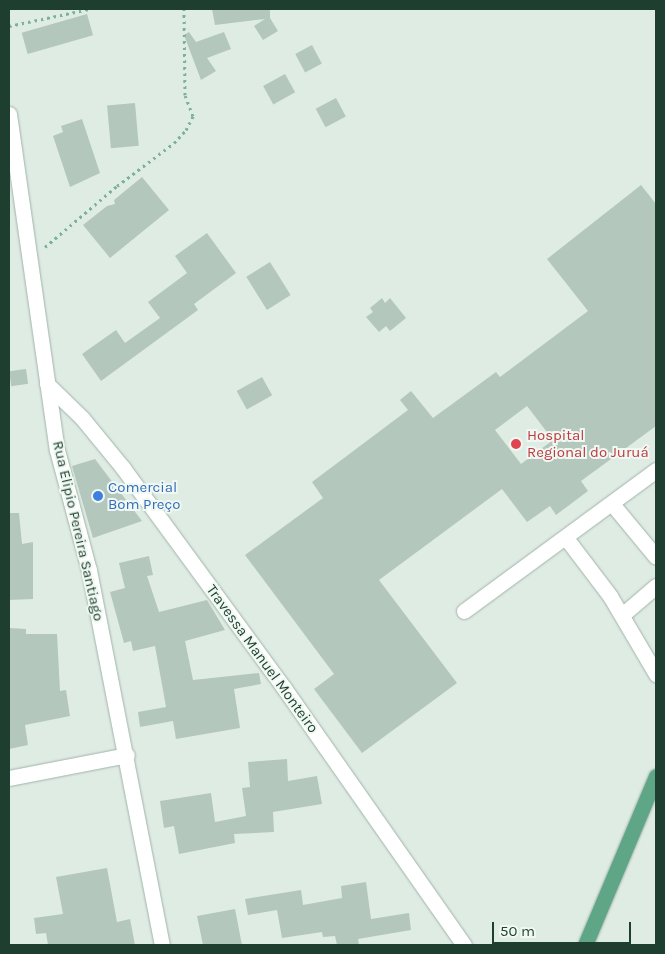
<!DOCTYPE html>
<html>
<head>
<meta charset="utf-8">
<style>
	body { margin:0 }
	#map { position:relative; width:665px; height:954px; overflow:hidden; background:#dfece4; font-family:Karla,sans-serif }
	div>[style] { position:absolute }
	[style*='--x'] { left:calc(var(--x)*1px); top:calc(var(--y)*1px); width:calc(var(--w)*1px); rotate:calc(var(--a)*1deg) }
	.building>* { inset:0; background:#b4c7bc; transform-origin:0 0 }
	.path>* { height:3px; margin-top:-1.5px; transform-origin:0; background:repeating-linear-gradient(90deg,#7cb398 0 2.5px,transparent 0 6.5px) }
	.roads { filter:drop-shadow(0 0 1px #a1b4aa) drop-shadow(0 0 1px #a1b4aa) }
	.minor>* { height:15px; margin:-7.5px; padding:0 7.5px; transform-origin:7.5px; border-radius:7.5px; background:#fff }
	.major>* { height:15px; margin:-7.5px; padding:0 7.5px; transform-origin:7.5px; border-radius:7.5px; background:#5fa687 }
	.dots>* { width:14px; height:14px; translate:-50% -50%; box-sizing:border-box; border:2px solid #f0f8f2; border-radius:50% }
	span { translate:-50% -50%; white-space:nowrap; text-align:center; line-height:1.15; -webkit-text-stroke:4px #f0f8f2; paint-order:stroke }
	.health-label { font-size:15px; color:#be3a42 }
	.left { translate:0 -50%; text-align:left }
	.shop-label { font-size:15px; color:#366cbe }
	.street-label { font-size:15px; color:#1e3e30 }
	.frame { position:absolute; inset:0; border:10px solid #1e3e30; pointer-events:none }
	.scale { position:absolute; left:492px; top:922px; width:139px; height:22px; box-sizing:border-box; border:2px solid #1e3e30; border-top:0; padding-left:6px; font-size:15px; line-height:18px; white-space:nowrap; color:#1e3e30; -webkit-text-stroke:4px #f0f8f2; paint-order:stroke }
</style>
</head>
<body>
<div id="map">
	<div class="building">
		<div style="clip-path:polygon(212px 9px,270px 9px,270px 18px,278px 31px,263px 40px,254px 26px,265px 19px,215px 25px)"></div>
		<div style="left:87px;top:14px;width:22px;height:68px;rotate:74deg"></div>
		<div style="clip-path:polygon(189px 32px,196px 42px,224px 32px,231px 49px,207px 58px,216px 71px,201px 80px,184px 35px)"></div>
		<div style="left:312px;top:45px;width:21px;height:19px;rotate:62deg"></div>
		<div style="left:285px;top:74px;width:21px;height:25px;rotate:61deg"></div>
		<div style="left:336px;top:98px;width:21px;height:23px;rotate:62deg"></div>
		<div style="left:135px;top:103px;width:43px;height:28px;rotate:85deg"></div>
		<div style="clip-path:polygon(82px 119px,100px 173px,70px 187px,53px 136px,63px 132px,61px 126px)"></div>
		<div style="clip-path:polygon(142px 177px,169px 210px,110px 258px,83px 225px,107px 206px,115px 204px,114px 200px)"></div>
		<div style="clip-path:polygon(evenodd,641px 185px,656px 204px,656px 426px,581px 481px,588px 491px,556px 515px,550px 506px,527px 522px,502px 489px,379px 580px,457px 683px,362px 753px,314px 689px,334px 674px,245px 555px,323px 498px,312px 482px,408px 410px,400px 400px,411px 391px,433px 418px,496px 372px,500px 377px,588px 311px,547px 259px,641px 185px,527px 406px,553px 440px,521px 464px,495px 430px,527px 406px)"></div>
		<div style="clip-path:polygon(207px 233px,236px 273px,194px 304px,198px 310px,101px 381px,82px 354px,116px 330px,125px 343px,160px 318px,148px 302px,187px 273px,175px 256px)"></div>
		<div style="left:270px;top:262px;width:39px;height:28px;rotate:58deg"></div>
		<div style="clip-path:polygon(382px 298px,385px 303px,390px 298px,406px 318px,390px 331px,386px 326px,379px 332px,366px 317px,373px 312px,370px 308px)"></div>
		<div style="left:26px;top:369px;width:15px;height:17px;rotate:82deg"></div>
		<div style="left:262px;top:377px;width:21px;height:29px;rotate:61deg"></div>
		<div style="clip-path:polygon(95px 459px,142px 521px,93px 538px,72px 466px)"></div>
		<div style="clip-path:polygon(9px 513px,19px 513px,22px 544px,33px 542px,33px 599px,9px 600px)"></div>
		<div style="clip-path:polygon(149px 556px,153px 575px,147px 576px,159px 612px,207px 600px,225px 630px,185px 641px,193px 680px,259px 673px,261px 684px,234px 689px,240px 728px,176px 739px,173px 721px,140px 727px,138px 712px,166px 707px,155px 646px,133px 651px,131px 641px,124px 643px,110px 592px,125px 588px,119px 563px)"></div>
		<div style="clip-path:polygon(9px 628px,26px 629px,26px 634px,57px 634px,60px 691px,66px 690px,70px 716px,25px 725px,28px 745px,9px 749px)"></div>
		<div style="clip-path:polygon(287px 759px,288px 781px,317px 776px,322px 804px,273px 812px,274px 832px,234px 834px,235px 843px,179px 854px,174px 826px,164px 828px,160px 801px,211px 793px,215px 822px,246px 816px,242px 788px,250px 787px,248px 762px)"></div>
		<div style="clip-path:polygon(107px 868px,117px 922px,130px 919px,135px 945px,48px 945px,46px 933px,36px 934px,34px 918px,63px 914px,56px 877px)"></div>
		<div style="clip-path:polygon(366px 882px,371px 919px,409px 913px,411px 930px,358px 939px,359px 945px,337px 945px,335px 936px,323px 937px,322px 932px,282px 938px,277px 910px,248px 915px,245px 899px,301px 890px,303px 905px,342px 898px,341px 886px)"></div>
		<div style="clip-path:polygon(235px 909px,242px 945px,203px 945px,197px 916px)"></div>
	</div>
	<div class="path">
		<div style="--x:9;--y:26;--w:82;--a:-12"></div>
		<div style="--x:45;--y:247;--w:94;--a:-40.3"></div>
		<div style="--x:117;--y:186;--w:71;--a:-37"></div>
		<div style="--x:174;--y:143;--w:18;--a:-47"></div>
		<div style="--x:186;--y:130;--w:16;--a:-63"></div>
		<div style="--x:193;--y:116;--w:22;--a:-111"></div>
		<div style="--x:185;--y:95;--w:86;--a:-90.7"></div>
	</div>
	<div class="roads">
		<div class="minor">
			<div style="--x:9;--y:114;--w:339;--a:81.9"></div>
			<div style="--x:57;--y:450;--w:124;--a:75.1"></div>
			<div style="--x:89;--y:570;--w:382;--a:79"></div>
			<div style="--x:47;--y:384;--w:49;--a:44.2"></div>
			<div style="--x:82;--y:418;--w:65;--a:50.6"></div>
			<div style="--x:123;--y:468;--w:273;--a:53.8"></div>
			<div style="--x:284;--y:688;--w:314;--a:55"></div>
			<div style="--x:613;--y:505;--w:67;--a:50.4"></div>
			<div style="--x:566;--y:538;--w:73;--a:52.8"></div>
			<div style="--x:610;--y:596;--w:91;--a:59.5"></div>
			<div style="--x:464;--y:611;--w:238;--a:-36.3"></div>
			<div style="--x:622;--y:615;--w:45;--a:-40.5"></div>
			<div style="--x:9;--y:778;--w:120;--a:-11"></div>
		</div>
		<div class="major">
			<div style="--x:585;--y:945;--w:183;--a:-67.2"></div>
		</div>
	</div>
	<div class="dots">
		<div style="left:516px;top:444px;background:#e0444e"></div>
		<div style="left:98px;top:496px;background:#3f7fe0"></div>
	</div>
	<div class="health-label">
		<span class="left" style="left:527px;top:444px">Hospital<br>Regional do Juruá</span>
	</div>
	<div class="shop-label">
		<span class="left" style="left:108px;top:496px">Comercial<br>Bom Preço</span>
	</div>
	<div class="street-label">
		<span style="left:78px;top:531px;rotate:77deg">Rua Elipio Pereira Santiago</span>
		<span style="left:262px;top:659px;rotate:54deg">Travessa Manuel Monteiro</span>
	</div>
	<div class="frame"></div>
	<div class="scale">50 m</div>
</div>
</body>
</html>
